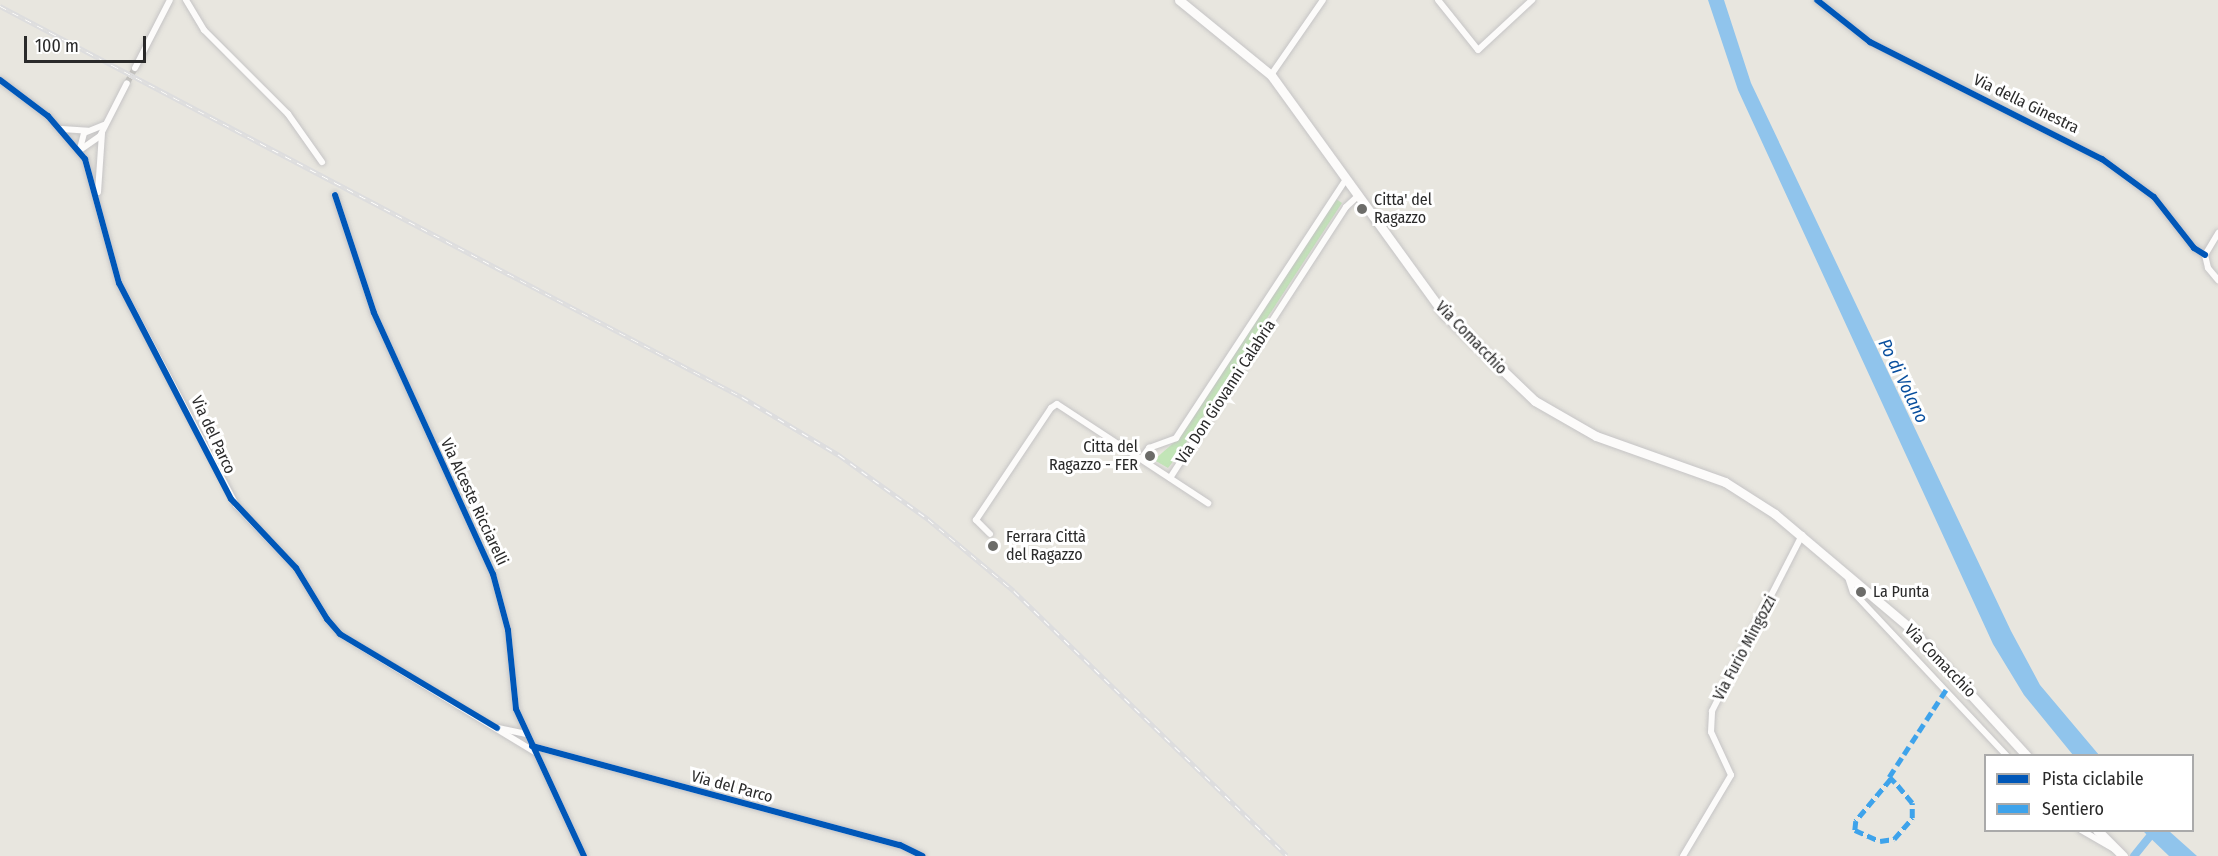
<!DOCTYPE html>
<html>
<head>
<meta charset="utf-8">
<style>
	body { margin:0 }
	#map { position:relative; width:2218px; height:856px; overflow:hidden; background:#e8e6df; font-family:"Fira Sans Condensed",sans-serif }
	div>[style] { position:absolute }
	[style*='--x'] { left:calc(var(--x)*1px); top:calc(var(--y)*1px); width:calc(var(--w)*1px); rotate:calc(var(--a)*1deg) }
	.green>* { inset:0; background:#c2e5b7 }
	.water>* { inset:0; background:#90c4ec }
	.canal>* { height:8px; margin:-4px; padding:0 4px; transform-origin:4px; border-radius:4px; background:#90c4ec }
	.minor-tunnel>* { height:6px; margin-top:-3px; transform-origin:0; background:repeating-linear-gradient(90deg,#c2c0bb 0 6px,transparent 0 9px) }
	.roads { filter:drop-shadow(0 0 2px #c5c4c5) drop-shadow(0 0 2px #c5c4c5) }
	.minor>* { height:6px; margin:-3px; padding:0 3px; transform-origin:3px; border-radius:3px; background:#fcfbfa }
	.secondary>* { height:9px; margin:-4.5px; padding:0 4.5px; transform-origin:4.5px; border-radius:4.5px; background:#fcfbfa }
	.rail>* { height:4.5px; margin-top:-2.25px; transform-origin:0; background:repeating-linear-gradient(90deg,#fff 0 7px,#ddddde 0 14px); box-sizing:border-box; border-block:2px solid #ddddde }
	.quiet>* { height:4.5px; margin-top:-2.25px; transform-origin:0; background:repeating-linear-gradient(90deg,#3ea3eb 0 9px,transparent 0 13.5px) }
	.cycleway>* { height:6px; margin:-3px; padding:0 3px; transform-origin:3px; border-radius:3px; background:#0057b8 }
	.dots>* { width:16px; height:16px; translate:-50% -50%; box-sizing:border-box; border:3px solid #fff; border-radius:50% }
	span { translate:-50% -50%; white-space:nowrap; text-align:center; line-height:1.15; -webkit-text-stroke:6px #fff; paint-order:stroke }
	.street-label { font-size:16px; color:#2a2a2a }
	.poi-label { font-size:16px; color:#2a2a2a }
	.left { translate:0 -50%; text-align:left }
	.right { translate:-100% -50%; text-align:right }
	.water-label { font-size:18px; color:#094f9e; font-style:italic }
	.legend { position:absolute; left:1984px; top:754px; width:210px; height:78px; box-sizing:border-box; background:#fff; border:2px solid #aaa; margin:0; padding:8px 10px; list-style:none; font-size:18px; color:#2a2a2a }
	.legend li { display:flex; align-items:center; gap:12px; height:30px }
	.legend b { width:30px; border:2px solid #aaa }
	.scale { position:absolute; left:24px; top:36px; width:122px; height:27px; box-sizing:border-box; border:3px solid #2a2a2a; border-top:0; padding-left:8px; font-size:18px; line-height:21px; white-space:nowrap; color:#2a2a2a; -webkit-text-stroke:4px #fff; paint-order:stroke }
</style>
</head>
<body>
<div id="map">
	<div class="green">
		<div style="clip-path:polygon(1336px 199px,1342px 203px,1178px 455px,1168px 468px,1154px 460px,1179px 438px)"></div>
	</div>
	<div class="water">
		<div style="clip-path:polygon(1708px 0,1724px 0,1751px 83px,2011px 631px,2040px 685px,2099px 755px,2073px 755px,2024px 695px,1993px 644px,1738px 90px)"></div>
		<div style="clip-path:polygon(2143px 831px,2169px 831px,2197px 856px,2169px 856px)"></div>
	</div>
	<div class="canal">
		<div style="--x:2134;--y:856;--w:33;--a:-51"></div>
	</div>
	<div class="minor-tunnel">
		<div style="--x:127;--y:83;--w:17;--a:-62"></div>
	</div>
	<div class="roads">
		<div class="minor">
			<div style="--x:186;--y:0;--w:35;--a:59"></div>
			<div style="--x:204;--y:30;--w:119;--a:45"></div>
			<div style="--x:288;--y:114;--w:59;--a:54.7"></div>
			<div style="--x:1438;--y:0;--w:64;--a:51.3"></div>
			<div style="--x:1478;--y:50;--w:74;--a:-42.8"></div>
			<div style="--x:1817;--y:0;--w:68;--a:38.4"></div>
			<div style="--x:1870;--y:42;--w:260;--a:26.8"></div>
			<div style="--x:2102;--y:159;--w:64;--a:36.2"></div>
			<div style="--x:2154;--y:197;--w:65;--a:51.9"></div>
			<div style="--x:2194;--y:248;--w:13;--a:32"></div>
			<div style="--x:135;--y:68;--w:76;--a:-62.8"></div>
			<div style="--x:1271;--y:75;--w:91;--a:-55.3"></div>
			<div style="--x:0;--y:80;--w:60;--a:36.9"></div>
			<div style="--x:48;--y:116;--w:57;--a:49.3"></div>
			<div style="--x:85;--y:159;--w:129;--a:74.7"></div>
			<div style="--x:119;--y:283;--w:251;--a:62.2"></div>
			<div style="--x:236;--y:505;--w:87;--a:46.4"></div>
			<div style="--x:296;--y:568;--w:60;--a:58.7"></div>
			<div style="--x:327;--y:619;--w:20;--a:49"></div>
			<div style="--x:340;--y:634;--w:228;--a:31.2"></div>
			<div style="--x:62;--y:129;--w:26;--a:4"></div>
			<div style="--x:80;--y:149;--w:16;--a:-76"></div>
			<div style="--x:84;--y:133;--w:22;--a:-22"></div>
			<div style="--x:80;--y:150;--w:24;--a:-35"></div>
			<div style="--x:100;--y:136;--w:59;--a:-63"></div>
			<div style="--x:98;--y:192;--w:59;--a:-86.1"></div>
			<div style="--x:335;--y:195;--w:124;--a:71.7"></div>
			<div style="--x:374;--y:313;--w:287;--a:65.5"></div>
			<div style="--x:493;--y:574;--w:58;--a:75"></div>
			<div style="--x:508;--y:630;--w:79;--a:84.2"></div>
			<div style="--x:516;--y:709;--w:162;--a:65.2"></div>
			<div style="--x:2205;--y:255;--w:13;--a:77"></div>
			<div style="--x:2208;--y:268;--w:16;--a:50"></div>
			<div style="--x:2205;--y:255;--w:26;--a:-59"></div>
			<div style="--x:1141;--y:459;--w:14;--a:-54"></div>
			<div style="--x:1149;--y:448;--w:29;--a:-20"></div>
			<div style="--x:1176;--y:438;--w:311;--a:-56.7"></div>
			<div style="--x:1170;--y:478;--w:323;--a:-57"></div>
			<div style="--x:1346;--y:207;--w:18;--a:-43"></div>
			<div style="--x:990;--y:534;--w:20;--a:-135"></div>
			<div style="--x:976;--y:520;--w:135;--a:-56.2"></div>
			<div style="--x:1051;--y:408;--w:7;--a:-34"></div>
			<div style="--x:1057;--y:404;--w:181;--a:33.3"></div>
			<div style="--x:1847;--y:574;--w:19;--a:72"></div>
			<div style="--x:1853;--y:592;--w:225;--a:46.8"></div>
			<div style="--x:498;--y:728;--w:29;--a:12"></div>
			<div style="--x:532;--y:746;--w:381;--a:15.1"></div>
			<div style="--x:900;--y:845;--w:25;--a:26"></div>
			<div style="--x:2081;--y:830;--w:38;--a:30"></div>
			<div style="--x:1683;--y:856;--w:94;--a:-59.3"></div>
			<div style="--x:1731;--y:775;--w:47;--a:-114.9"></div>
			<div style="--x:1711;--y:732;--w:21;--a:-87"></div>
			<div style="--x:1712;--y:711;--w:198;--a:-62.9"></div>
		</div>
		<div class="secondary">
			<div style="--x:1179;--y:0;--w:119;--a:39.2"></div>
			<div style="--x:1271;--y:75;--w:296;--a:54.1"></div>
			<div style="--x:1445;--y:315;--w:124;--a:43.7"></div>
			<div style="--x:1535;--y:401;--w:70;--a:29.8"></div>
			<div style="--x:1596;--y:436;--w:137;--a:19.6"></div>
			<div style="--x:1725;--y:482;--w:59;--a:32.6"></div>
			<div style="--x:1775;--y:514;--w:177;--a:40.2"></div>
			<div style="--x:1910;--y:628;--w:173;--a:47.6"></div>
			<div style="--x:2097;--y:830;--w:37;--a:45"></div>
		</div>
	</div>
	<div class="rail">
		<div style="--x:0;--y:6;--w:839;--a:27.79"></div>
		<div style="--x:742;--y:397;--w:113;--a:30.9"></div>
		<div style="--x:839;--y:455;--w:110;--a:35.7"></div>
		<div style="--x:928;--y:519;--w:112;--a:39.9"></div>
		<div style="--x:1014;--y:591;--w:380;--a:44.1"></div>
	</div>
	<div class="quiet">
		<div style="--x:1891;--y:779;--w:55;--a:129.8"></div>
		<div style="--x:1856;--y:821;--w:9;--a:96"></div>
		<div style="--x:1855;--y:830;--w:27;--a:24"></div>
		<div style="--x:1880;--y:841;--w:14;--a:-8"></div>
		<div style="--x:1894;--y:839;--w:28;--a:-49"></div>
		<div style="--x:1912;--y:818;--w:15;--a:-90"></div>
		<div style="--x:1912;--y:803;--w:26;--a:-130"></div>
		<div style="--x:1895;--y:783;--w:8;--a:-135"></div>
		<div style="--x:1889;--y:777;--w:106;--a:-56.9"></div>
	</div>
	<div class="cycleway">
		<div style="--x:1817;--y:0;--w:68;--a:38.4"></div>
		<div style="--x:1870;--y:42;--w:260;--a:26.8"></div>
		<div style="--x:2102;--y:159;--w:64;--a:36.2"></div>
		<div style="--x:2154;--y:197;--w:65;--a:51.9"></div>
		<div style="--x:2194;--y:248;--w:13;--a:32"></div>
		<div style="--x:0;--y:80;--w:60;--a:36.9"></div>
		<div style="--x:48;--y:116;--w:57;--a:49.3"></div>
		<div style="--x:85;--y:159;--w:129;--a:74.7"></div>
		<div style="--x:119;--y:283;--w:243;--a:62.6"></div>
		<div style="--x:231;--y:499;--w:95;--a:46.7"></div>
		<div style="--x:296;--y:568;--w:60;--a:58.7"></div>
		<div style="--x:327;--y:619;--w:20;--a:49"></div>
		<div style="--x:340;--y:634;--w:183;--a:30.9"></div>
		<div style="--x:335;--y:195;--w:124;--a:71.7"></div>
		<div style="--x:374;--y:313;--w:287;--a:65.5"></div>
		<div style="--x:493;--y:574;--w:58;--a:75"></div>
		<div style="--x:508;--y:630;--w:79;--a:84.2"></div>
		<div style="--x:516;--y:709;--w:162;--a:65.2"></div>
		<div style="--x:532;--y:746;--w:381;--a:15.1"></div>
		<div style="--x:900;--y:845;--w:25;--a:26"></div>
	</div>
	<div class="dots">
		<div style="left:1362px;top:209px;background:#6c6c69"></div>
		<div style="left:1150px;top:456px;background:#6c6c69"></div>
		<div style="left:993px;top:546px;background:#6c6c69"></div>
		<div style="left:1861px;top:592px;background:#6c6c69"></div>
	</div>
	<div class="street-label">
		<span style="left:2026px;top:104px;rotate:26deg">Via della Ginestra</span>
		<span style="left:1471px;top:338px;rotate:46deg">Via Comacchio</span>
		<span style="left:1226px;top:392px;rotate:-57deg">Via Don Giovanni Calabria</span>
		<span style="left:213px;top:435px;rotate:65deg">Via del Parco</span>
		<span style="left:474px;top:502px;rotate:65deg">Via Alceste Ricciarelli</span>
		<span style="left:1745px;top:648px;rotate:-62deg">Via Furio Mingozzi</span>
		<span style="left:1940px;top:661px;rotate:46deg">Via Comacchio</span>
		<span style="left:732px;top:787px;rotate:15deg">Via del Parco</span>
	</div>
	<div class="poi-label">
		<span class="left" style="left:1374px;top:209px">Citta' del<br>Ragazzo</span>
		<span class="right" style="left:1138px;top:456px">Citta del<br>Ragazzo - FER</span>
		<span class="left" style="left:1006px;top:546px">Ferrara Città<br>del Ragazzo</span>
		<span class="left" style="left:1873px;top:592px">La Punta</span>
	</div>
	<div class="water-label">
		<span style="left:1903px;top:381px;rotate:64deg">Po di Volano</span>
	</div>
	<ul class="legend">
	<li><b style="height:8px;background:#0057b8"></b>Pista ciclabile</li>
	<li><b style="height:8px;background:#3ea3eb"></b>Sentiero</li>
	</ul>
	<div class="scale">100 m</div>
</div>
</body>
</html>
